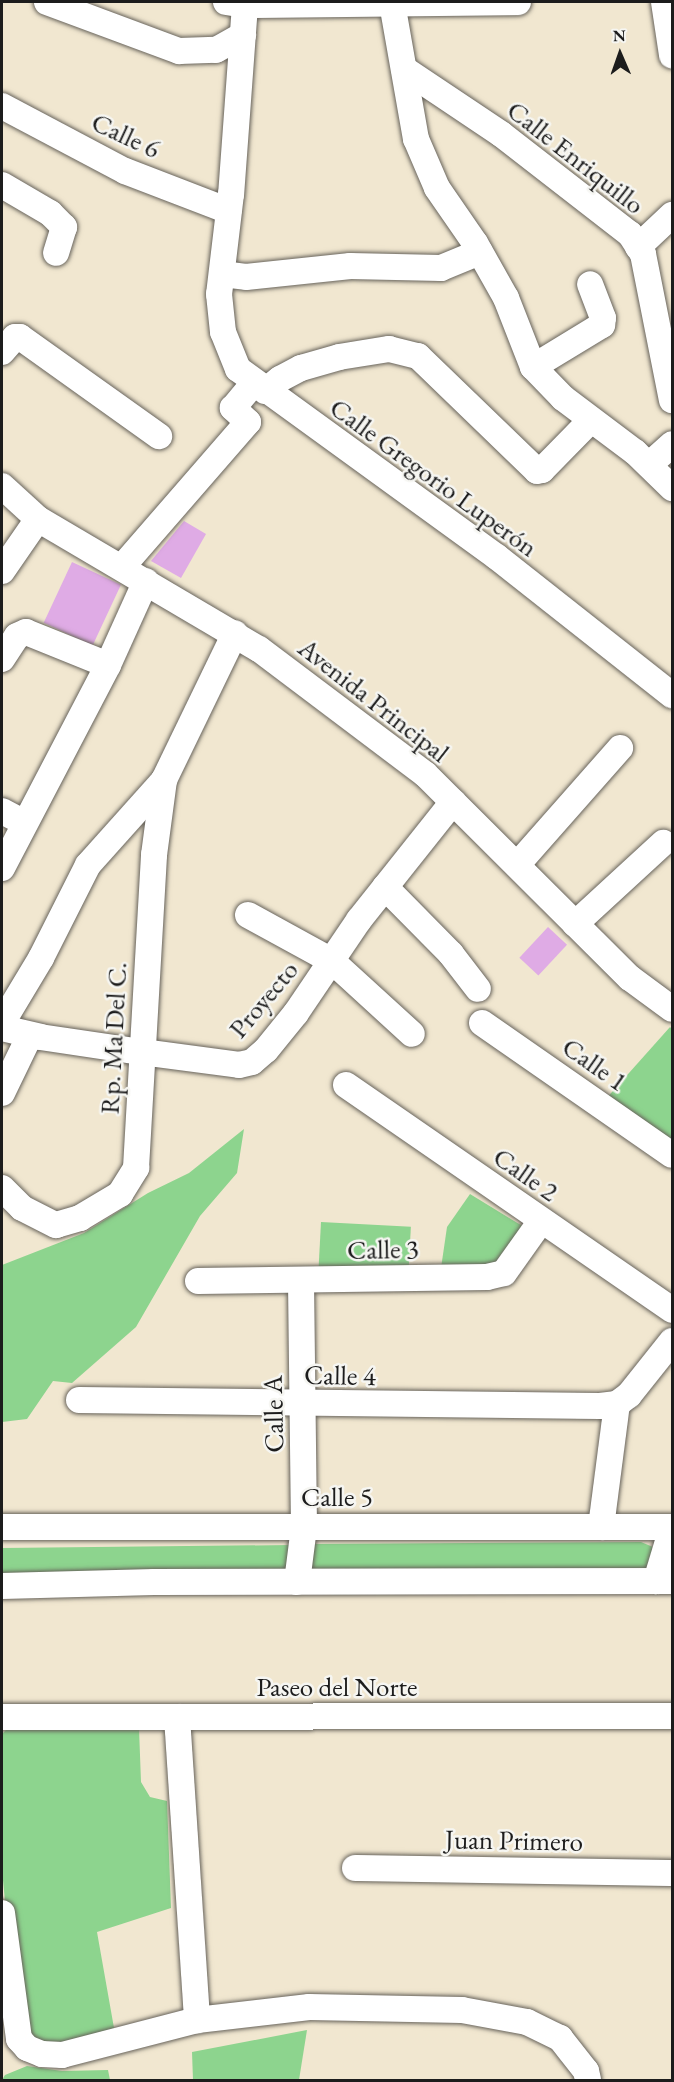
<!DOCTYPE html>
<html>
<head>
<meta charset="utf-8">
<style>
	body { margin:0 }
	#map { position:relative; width:674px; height:2082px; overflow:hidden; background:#f1e7d0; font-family:"EB Garamond",serif }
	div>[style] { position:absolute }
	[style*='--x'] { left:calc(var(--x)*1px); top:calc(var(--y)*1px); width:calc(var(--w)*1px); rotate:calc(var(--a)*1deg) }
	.green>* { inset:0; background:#8dd48e; transform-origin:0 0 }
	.building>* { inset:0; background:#dfabe5; transform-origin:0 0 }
	.roads { filter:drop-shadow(0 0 2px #67635b) drop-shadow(0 0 2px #67635b) }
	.minor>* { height:26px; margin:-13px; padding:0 13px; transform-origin:13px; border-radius:13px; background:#fff }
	span { translate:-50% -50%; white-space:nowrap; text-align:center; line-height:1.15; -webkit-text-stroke:5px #f6f6f2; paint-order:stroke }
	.street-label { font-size:27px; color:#1c1c1c }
	.frame { position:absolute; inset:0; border:3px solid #1c1c1c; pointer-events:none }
	.north { position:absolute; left:590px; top:24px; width:60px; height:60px; -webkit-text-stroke:4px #f6f6f2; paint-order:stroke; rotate:358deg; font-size:16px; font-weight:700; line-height:24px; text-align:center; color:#1c1c1c }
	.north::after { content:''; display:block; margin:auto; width:21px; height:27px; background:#1c1c1c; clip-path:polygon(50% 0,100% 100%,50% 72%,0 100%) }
</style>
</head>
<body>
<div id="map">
	<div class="green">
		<div style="clip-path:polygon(670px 1027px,672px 1029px,672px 1148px,604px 1101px)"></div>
		<div style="clip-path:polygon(244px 1129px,237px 1173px,200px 1216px,136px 1327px,72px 1383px,53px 1381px,27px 1419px,2px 1422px,2px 1265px,84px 1233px,148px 1193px,189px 1173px)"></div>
		<div style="clip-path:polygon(470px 1194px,529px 1230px,503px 1272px,440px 1275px,447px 1227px)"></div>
		<div style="left:321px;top:1222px;width:90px;height:54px;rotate:3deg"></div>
		<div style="clip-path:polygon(641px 1542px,653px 1547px,648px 1569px,306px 1582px,310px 1544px)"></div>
		<div style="clip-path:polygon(291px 1545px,286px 1575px,2px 1574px,2px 1548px)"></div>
		<div style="clip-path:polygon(139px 1728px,141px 1782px,150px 1797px,167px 1801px,171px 1908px,97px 1932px,114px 2028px,62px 2048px,33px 2039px,10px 1953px,2px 1870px,2px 1734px,6px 1730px)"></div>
		<div style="clip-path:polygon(307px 2030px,299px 2080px,193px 2080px,192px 2052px)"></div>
		<div style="clip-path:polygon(27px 2066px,62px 2071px,108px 2070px,110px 2080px,2px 2080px,5px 2075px)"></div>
	</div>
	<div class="building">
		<div style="clip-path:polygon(184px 521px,206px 534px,181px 578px,151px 561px)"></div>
		<div style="left:72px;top:562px;width:54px;height:67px;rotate:25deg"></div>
		<div style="left:548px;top:927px;width:26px;height:42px;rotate:43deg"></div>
	</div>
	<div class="roads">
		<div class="minor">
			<div style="--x:47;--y:2;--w:141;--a:20.4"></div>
			<div style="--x:179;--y:51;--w:37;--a:-2"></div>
			<div style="--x:216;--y:50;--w:31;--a:-29"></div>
			<div style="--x:226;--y:2;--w:19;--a:9"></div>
			<div style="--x:245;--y:5;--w:273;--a:-0.6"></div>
			<div style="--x:664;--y:2;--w:54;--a:81.4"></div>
			<div style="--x:392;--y:3;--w:138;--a:80"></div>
			<div style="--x:416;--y:139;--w:53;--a:66.8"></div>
			<div style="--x:437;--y:188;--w:67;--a:55.4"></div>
			<div style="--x:475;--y:243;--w:63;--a:60.6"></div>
			<div style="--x:506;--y:298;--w:74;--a:68.6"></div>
			<div style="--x:533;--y:367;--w:43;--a:45.9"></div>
			<div style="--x:563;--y:398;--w:90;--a:36.9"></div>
			<div style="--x:635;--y:452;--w:52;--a:44.2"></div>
			<div style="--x:245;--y:5;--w:190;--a:94.2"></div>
			<div style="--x:231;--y:194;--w:101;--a:96.8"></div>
			<div style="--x:219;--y:294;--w:38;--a:84"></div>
			<div style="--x:223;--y:332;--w:40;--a:68"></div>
			<div style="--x:238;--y:369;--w:320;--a:36"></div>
			<div style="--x:497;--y:557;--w:223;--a:38.3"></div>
			<div style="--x:404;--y:69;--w:117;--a:33.8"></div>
			<div style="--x:501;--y:134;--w:163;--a:37.8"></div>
			<div style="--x:630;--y:234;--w:24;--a:57"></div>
			<div style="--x:643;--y:254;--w:149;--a:78.8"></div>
			<div style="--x:2;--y:106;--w:139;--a:27.9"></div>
			<div style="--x:125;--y:171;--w:111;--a:21"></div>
			<div style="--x:2;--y:185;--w:56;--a:30.3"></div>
			<div style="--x:50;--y:213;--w:20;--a:45"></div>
			<div style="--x:64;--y:227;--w:27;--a:107"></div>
			<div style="--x:638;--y:247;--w:47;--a:-43.3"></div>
			<div style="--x:222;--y:274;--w:24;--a:7"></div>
			<div style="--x:246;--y:277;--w:105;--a:-6"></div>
			<div style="--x:350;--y:266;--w:91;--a:1.3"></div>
			<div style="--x:441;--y:268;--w:42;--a:-22.3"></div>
			<div style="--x:2;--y:352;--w:20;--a:-49"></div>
			<div style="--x:15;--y:337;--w:5;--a:0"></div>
			<div style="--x:20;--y:337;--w:171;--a:35.5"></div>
			<div style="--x:533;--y:367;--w:81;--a:-31.3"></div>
			<div style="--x:602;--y:325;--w:7;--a:-82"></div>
			<div style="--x:603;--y:318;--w:36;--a:-111"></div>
			<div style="--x:265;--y:391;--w:19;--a:-39"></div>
			<div style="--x:280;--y:379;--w:24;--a:-28"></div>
			<div style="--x:301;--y:368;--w:40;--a:-16"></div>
			<div style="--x:339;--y:357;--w:51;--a:-9.1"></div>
			<div style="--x:389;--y:349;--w:30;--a:14"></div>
			<div style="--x:418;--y:356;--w:165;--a:44"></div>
			<div style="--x:537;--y:471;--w:5;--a:-11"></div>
			<div style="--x:542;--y:470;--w:70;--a:-45.6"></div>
			<div style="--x:649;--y:465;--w:31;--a:-42"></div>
			<div style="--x:2;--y:486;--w:49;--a:42.5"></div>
			<div style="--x:38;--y:519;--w:256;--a:30.5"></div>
			<div style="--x:259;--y:649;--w:208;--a:37"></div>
			<div style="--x:425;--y:774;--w:289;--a:44.9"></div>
			<div style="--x:630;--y:978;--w:52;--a:36.4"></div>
			<div style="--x:122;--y:567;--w:192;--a:-49"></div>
			<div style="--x:248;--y:422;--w:21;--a:-137"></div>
			<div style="--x:233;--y:408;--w:33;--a:-50"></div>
			<div style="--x:2;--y:571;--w:63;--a:-55.3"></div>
			<div style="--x:2;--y:659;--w:27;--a:-57"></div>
			<div style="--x:17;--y:636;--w:10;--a:-24"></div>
			<div style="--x:26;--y:632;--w:88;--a:21.9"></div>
			<div style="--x:2;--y:811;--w:24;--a:28"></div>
			<div style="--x:517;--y:865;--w:156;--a:-48.6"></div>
			<div style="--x:2;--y:868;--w:229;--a:-62.4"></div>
			<div style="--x:108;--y:665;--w:92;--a:-65.7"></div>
			<div style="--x:385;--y:887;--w:94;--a:45.4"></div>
			<div style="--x:451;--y:954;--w:44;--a:52.4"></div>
			<div style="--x:248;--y:915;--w:96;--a:28.7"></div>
			<div style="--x:332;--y:961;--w:108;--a:42.4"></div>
			<div style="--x:575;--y:924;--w:120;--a:-42.6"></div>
			<div style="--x:2;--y:1023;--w:76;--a:-59"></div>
			<div style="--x:41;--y:958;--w:104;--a:-63.2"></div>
			<div style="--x:88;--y:865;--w:114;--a:-48.2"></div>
			<div style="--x:482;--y:1023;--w:231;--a:34.8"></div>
			<div style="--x:2;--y:1028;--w:39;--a:13"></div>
			<div style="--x:40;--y:1037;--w:103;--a:8.4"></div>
			<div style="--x:142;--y:1052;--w:98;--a:7.6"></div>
			<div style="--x:239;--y:1065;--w:13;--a:-13"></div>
			<div style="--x:252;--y:1062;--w:18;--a:-41"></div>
			<div style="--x:266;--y:1050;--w:48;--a:-51"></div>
			<div style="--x:296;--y:1013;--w:112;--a:-55.9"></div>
			<div style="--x:359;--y:920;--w:151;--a:-51.5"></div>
			<div style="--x:346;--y:1085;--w:396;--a:34.6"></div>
			<div style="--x:2;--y:1093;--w:64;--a:-64.2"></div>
			<div style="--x:2;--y:1188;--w:28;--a:45"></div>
			<div style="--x:22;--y:1208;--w:38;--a:27"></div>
			<div style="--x:56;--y:1225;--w:25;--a:-16"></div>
			<div style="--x:80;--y:1218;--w:47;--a:-31"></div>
			<div style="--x:120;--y:1194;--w:31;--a:-58"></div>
			<div style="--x:136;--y:1168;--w:314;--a:-86.7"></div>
			<div style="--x:154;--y:855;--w:76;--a:-82.4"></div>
			<div style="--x:164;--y:780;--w:163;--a:-64.2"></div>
			<div style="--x:198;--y:1281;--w:289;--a:-0.8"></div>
			<div style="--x:487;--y:1277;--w:17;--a:-13"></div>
			<div style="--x:504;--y:1273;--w:64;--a:-54.6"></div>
			<div style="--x:79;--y:1400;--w:521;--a:0.66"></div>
			<div style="--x:600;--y:1406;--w:17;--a:-7"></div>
			<div style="--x:617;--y:1404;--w:15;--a:-37"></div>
			<div style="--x:629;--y:1395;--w:69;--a:-51.5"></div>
			<div style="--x:2;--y:1527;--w:670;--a:0"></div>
			<div style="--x:601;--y:1527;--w:124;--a:-82.6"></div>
			<div style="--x:656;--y:1581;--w:55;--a:-73.2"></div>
			<div style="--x:297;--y:1582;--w:55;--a:-82.7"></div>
			<div style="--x:304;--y:1527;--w:247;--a:-90.7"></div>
			<div style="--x:2;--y:1586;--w:152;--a:-1.5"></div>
			<div style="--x:154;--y:1582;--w:518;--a:-0.11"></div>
			<div style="--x:2;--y:1717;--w:670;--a:-0.09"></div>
			<div style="--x:177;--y:1717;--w:304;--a:86.2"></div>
			<div style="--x:355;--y:1868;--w:317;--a:0.9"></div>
			<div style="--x:2;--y:1913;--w:127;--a:82.3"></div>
			<div style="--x:19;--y:2039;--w:12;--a:48"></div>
			<div style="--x:27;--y:2048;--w:16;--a:22"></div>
			<div style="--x:42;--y:2054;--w:20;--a:3"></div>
			<div style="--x:62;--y:2055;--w:139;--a:-14.5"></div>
			<div style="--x:197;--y:2020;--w:113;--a:-6.6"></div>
			<div style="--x:309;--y:2007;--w:153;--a:1.1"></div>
			<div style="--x:462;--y:2010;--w:66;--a:10.5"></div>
			<div style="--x:527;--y:2022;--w:37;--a:26"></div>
			<div style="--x:560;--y:2038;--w:42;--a:51.8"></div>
			<div style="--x:586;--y:2071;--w:9;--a:77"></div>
		</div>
	</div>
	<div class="street-label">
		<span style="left:126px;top:135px;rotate:25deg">Calle 6</span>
		<span style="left:576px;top:157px;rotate:38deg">Calle Enriquillo</span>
		<span style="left:434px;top:477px;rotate:36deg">Calle Gregorio Luperón</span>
		<span style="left:374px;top:700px;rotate:38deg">Avenida Principal</span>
		<span style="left:263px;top:999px;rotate:-50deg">Proyecto</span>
		<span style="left:113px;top:1038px;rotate:-87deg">Rp. Ma Del C.</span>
		<span style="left:595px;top:1064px;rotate:35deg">Calle 1</span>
		<span style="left:526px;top:1174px;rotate:35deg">Calle 2</span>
		<span style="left:383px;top:1249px;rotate:-1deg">Calle 3</span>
		<span style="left:340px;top:1375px;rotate:1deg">Calle 4</span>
		<span style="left:273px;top:1414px;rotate:-91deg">Calle A</span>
		<span style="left:337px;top:1497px">Calle 5</span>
		<span style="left:337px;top:1687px">Paseo del Norte</span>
		<span style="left:514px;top:1840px;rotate:1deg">Juan Primero</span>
	</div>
	<div class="frame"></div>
	<div class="north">N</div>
</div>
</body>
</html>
